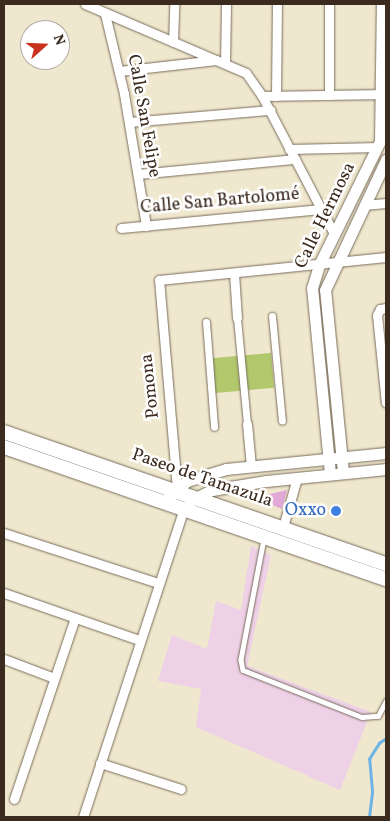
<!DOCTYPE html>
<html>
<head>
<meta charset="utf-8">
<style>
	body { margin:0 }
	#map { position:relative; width:390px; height:821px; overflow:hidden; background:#f0e8ce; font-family:Vollkorn,serif }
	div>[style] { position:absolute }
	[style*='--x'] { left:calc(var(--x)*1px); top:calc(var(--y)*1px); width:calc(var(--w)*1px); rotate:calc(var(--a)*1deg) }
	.built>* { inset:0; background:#eed0e7 }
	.green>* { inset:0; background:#b1c86d; transform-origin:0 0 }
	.stream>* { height:2.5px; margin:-1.25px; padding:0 1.25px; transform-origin:1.25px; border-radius:1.25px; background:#6db4e4 }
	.building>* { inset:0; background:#e1a8d8 }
	.roads { filter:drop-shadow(0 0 1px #7a6c5c) drop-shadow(0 0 1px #7a6c5c) }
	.service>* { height:4.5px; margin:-2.25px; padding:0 2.25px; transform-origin:2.25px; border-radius:2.25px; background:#fff }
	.pedestrian>* { height:7px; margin:-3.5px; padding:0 3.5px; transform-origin:3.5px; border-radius:3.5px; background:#fff }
	.minor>* { height:9px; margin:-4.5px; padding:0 4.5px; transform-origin:4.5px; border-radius:4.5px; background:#fff }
	.tertiary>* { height:11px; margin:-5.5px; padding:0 5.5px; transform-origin:5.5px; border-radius:5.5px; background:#fff }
	.secondary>* { height:14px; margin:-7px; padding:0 7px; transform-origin:7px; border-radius:7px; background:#fff }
	.dots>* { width:14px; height:14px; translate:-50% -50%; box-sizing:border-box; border:2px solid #fff; border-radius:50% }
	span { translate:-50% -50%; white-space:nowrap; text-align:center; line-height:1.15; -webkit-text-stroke:5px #fff; paint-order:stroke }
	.street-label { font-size:18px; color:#3b2a1e }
	.shop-label { font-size:18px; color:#366cbe }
	.right { translate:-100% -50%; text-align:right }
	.frame { position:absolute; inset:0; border:5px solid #3b2a1e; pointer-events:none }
	.north { position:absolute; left:20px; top:20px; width:50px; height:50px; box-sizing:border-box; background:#fff; border:1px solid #b1aaa5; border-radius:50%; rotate:70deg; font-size:14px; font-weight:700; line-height:20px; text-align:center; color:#3b2a1e }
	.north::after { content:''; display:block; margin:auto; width:18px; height:22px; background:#c8321e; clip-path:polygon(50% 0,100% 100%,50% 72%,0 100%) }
</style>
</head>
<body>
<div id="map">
	<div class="built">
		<div style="clip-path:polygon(251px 546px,271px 555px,247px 666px,371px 712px,340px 790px,196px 727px,201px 689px,158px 681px,172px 635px,207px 649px,216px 601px,241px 610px)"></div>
	</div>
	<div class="green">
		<div style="left:271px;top:353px;width:35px;height:62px;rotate:85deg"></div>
	</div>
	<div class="stream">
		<div style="--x:369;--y:817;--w:26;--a:-83"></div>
		<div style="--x:372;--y:791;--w:32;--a:-95"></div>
		<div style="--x:369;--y:759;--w:19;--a:-58"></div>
		<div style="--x:379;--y:743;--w:9;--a:-36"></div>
	</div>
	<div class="building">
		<div style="clip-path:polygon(287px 490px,282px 509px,260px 500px,266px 495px)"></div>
	</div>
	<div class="roads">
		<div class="service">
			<div style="--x:264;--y:539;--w:123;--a:100.8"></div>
			<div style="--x:241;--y:660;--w:10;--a:79"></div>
			<div style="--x:243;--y:670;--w:128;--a:21.6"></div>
			<div style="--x:362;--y:717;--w:16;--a:-4"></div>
			<div style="--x:378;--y:716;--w:17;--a:-62"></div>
		</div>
		<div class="pedestrian">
			<div style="--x:272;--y:316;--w:105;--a:84.6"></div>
			<div style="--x:237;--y:318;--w:106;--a:84.6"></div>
			<div style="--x:206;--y:322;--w:105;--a:85.6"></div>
		</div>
		<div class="minor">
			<div style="--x:85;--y:4;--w:175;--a:23.2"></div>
			<div style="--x:246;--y:73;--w:28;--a:55"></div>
			<div style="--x:262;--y:96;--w:156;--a:62.4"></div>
			<div style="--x:105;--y:14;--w:82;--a:76.6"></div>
			<div style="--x:124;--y:94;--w:134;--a:80.5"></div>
			<div style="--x:173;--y:42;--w:38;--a:-88"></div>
			<div style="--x:225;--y:63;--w:59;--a:-89"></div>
			<div style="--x:119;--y:71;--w:98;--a:-6.5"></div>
			<div style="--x:329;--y:95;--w:91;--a:-90"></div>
			<div style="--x:262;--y:96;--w:124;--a:-0.9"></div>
			<div style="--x:276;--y:96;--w:92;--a:-89.4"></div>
			<div style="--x:129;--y:122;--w:142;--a:-4.9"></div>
			<div style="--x:289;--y:149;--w:89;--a:-1.3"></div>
			<div style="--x:138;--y:174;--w:158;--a:-5.5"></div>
			<div style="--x:364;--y:205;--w:22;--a:-5"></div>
			<div style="--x:121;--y:228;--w:201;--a:-5.4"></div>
			<div style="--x:234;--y:273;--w:45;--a:86.2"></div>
			<div style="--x:386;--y:308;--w:6;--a:171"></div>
			<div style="--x:380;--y:309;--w:7;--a:117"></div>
			<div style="--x:377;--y:315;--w:88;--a:84.2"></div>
			<div style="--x:247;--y:424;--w:42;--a:84.6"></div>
			<div style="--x:177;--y:489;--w:210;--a:-94.9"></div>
			<div style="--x:159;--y:280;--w:228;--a:-5.8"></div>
			<div style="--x:283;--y:527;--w:51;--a:-74.1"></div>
			<div style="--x:4;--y:533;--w:162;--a:18"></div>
			<div style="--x:4;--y:593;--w:143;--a:19.2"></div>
			<div style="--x:4;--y:659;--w:53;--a:20.8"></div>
			<div style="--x:100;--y:763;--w:85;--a:17.8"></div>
			<div style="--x:14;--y:799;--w:191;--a:-71.4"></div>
			<div style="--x:83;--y:817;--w:325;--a:-71.9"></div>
		</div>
		<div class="tertiary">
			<div style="--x:343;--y:472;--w:183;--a:-95.6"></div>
			<div style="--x:325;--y:290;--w:144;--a:-64.9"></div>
			<div style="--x:330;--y:474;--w:187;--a:-95.5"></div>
			<div style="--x:312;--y:288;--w:24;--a:-73"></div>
			<div style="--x:319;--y:265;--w:138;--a:-63.8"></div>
			<div style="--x:380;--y:141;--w:137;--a:-89.2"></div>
			<div style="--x:169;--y:496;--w:23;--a:-40"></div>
			<div style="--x:187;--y:481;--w:41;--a:-17.1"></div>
			<div style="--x:226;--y:469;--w:161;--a:-5.7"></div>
			<div style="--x:190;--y:501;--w:25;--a:-27"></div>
			<div style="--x:212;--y:490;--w:55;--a:-9.5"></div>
			<div style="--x:266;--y:481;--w:121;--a:-5.7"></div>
		</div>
		<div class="secondary">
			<div style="--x:4;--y:432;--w:404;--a:19.1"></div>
			<div style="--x:4;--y:447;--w:404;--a:19.1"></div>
		</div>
	</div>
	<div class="dots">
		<div style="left:336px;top:511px;background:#3f7fe0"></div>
	</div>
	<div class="street-label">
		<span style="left:143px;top:116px;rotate:80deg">Calle San Felipe</span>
		<span style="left:220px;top:202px;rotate:-5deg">Calle San Bartolomé</span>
		<span style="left:326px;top:216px;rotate:-64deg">Calle Hermosa</span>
		<span style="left:151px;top:386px;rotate:-96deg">Pomona</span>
		<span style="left:202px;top:479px;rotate:19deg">Paseo de Tamazula</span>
	</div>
	<div class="shop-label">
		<span class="right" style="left:326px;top:511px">Oxxo</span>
	</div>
	<div class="frame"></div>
	<div class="north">N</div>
</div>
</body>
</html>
